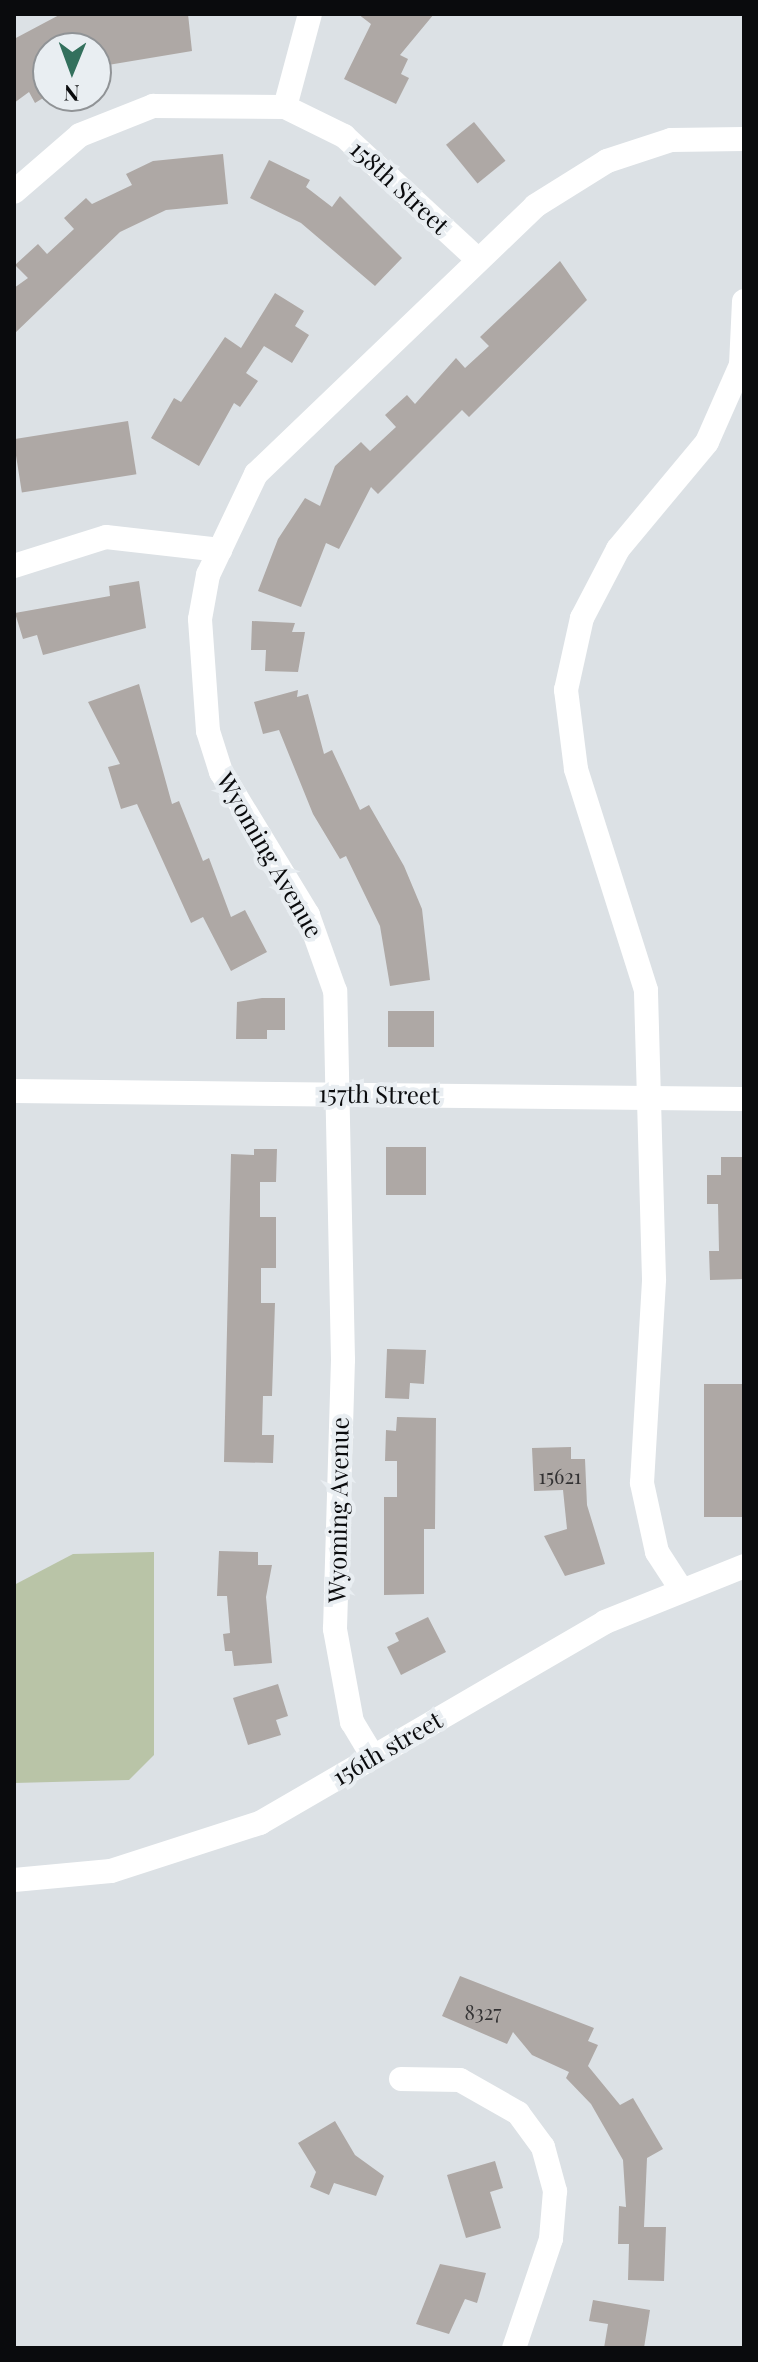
<!DOCTYPE html>
<html>
<head>
<meta charset="utf-8">
<style>
	body { margin:0 }
	#map { position:relative; width:758px; height:2362px; overflow:hidden; background:#dce1e5; font-family:"Playfair Display",serif }
	div>[style] { position:absolute }
	[style*='--x'] { left:calc(var(--x)*1px); top:calc(var(--y)*1px); width:calc(var(--w)*1px); rotate:calc(var(--a)*1deg) }
	.green>* { inset:0; background:#b9c4a7 }
	.building>* { inset:0; background:#aea8a5; transform-origin:0 0 }
	.street>* { height:24px; margin:-12px; padding:0 12px; transform-origin:12px; border-radius:12px; background:#fff }
	span { translate:-50% -50%; white-space:nowrap; text-align:center; line-height:1.15; -webkit-text-stroke:8px #e9eef2; paint-order:stroke }
	.number-label { font-size:20px; color:#333233 }
	.number-label span { -webkit-text-stroke-width:0 }
	.street-label { font-size:24px; color:#0a0b0d }
	.frame { position:absolute; inset:0; border:16px solid #0a0b0d; pointer-events:none }
	.north { position:absolute; left:32px; top:32px; width:80px; height:80px; box-sizing:border-box; background:#e9eef2; border:2px solid #909396; border-radius:50%; rotate:181deg; font-size:22px; font-weight:700; line-height:32px; text-align:center; color:#0a0b0d }
	.north::after { content:''; display:block; margin:auto; width:28px; height:36px; background:#33705d; clip-path:polygon(50% 0,100% 100%,50% 72%,0 100%) }
</style>
</head>
<body>
<div id="map">
	<div class="green">
		<div style="clip-path:polygon(154px 1552px,154px 1755px,129px 1780px,14px 1783px,14px 1585px,73px 1554px)"></div>
	</div>
	<div class="building">
		<div style="clip-path:polygon(61px 14px,188px 14px,192px 51px,96px 67px,96px 48px,48px 48px,48px 95px,35px 103px,29px 92px,14px 103px,14px 39px)"></div>
		<div style="clip-path:polygon(358px 14px,434px 14px,400px 55px,408px 59px,401px 74px,409px 78px,396px 104px,344px 79px,371px 24px)"></div>
		<div style="left:474px;top:122px;width:50px;height:36px;rotate:51deg"></div>
		<div style="clip-path:polygon(223px 154px,228px 204px,166px 210px,120px 232px,14px 334px,14px 288px,28px 278px,15px 265px,38px 244px,47px 254px,74px 229px,64px 218px,86px 198px,92px 204px,132px 185px,126px 174px,153px 161px)"></div>
		<div style="clip-path:polygon(269px 160px,310px 180px,306px 187px,332px 207px,340px 196px,402px 258px,375px 286px,301px 223px,250px 198px)"></div>
		<div style="clip-path:polygon(560px 261px,587px 300px,469px 417px,462px 410px,378px 494px,371px 487px,339px 549px,326px 543px,301px 607px,258px 591px,278px 539px,305px 498px,320px 506px,335px 466px,361px 442px,370px 451px,396px 427px,385px 415px,407px 395px,415px 404px,456px 358px,465px 368px,489px 346px,480px 337px)"></div>
		<div style="clip-path:polygon(275px 293px,304px 311px,295px 326px,309px 335px,292px 363px,264px 346px,246px 373px,258px 381px,240px 407px,234px 403px,199px 466px,151px 438px,174px 398px,181px 402px,225px 337px,241px 348px)"></div>
		<div style="left:128px;top:421px;width:54px;height:116px;rotate:81deg"></div>
		<div style="clip-path:polygon(139px 581px,146px 628px,43px 655px,37px 635px,23px 639px,15px 613px,110px 596px,109px 586px)"></div>
		<div style="clip-path:polygon(252px 621px,295px 623px,292px 632px,305px 632px,298px 672px,265px 671px,266px 650px,251px 650px)"></div>
		<div style="clip-path:polygon(139px 684px,172px 804px,179px 801px,203px 861px,209px 858px,231px 917px,245px 910px,267px 952px,231px 971px,203px 917px,191px 923px,137px 804px,121px 809px,108px 767px,120px 764px,88px 702px)"></div>
		<div style="clip-path:polygon(298px 690px,297px 697px,308px 694px,324px 754px,332px 750px,360px 810px,369px 805px,404px 866px,422px 909px,430px 980px,390px 986px,380px 926px,346px 856px,340px 859px,313px 814px,279px 730px,263px 734px,254px 702px)"></div>
		<div style="clip-path:polygon(262px 998px,285px 998px,285px 1030px,267px 1030px,267px 1039px,236px 1039px,237px 1002px)"></div>
		<div style="left:388px;top:1011px;width:46px;height:36px"></div>
		<div style="left:386px;top:1147px;width:40px;height:48px"></div>
		<div style="clip-path:polygon(254px 1149px,277px 1149px,276px 1182px,260px 1182px,260px 1217px,276px 1217px,276px 1268px,261px 1268px,261px 1303px,275px 1303px,272px 1396px,263px 1396px,262px 1435px,274px 1435px,273px 1463px,224px 1462px,231px 1154px,254px 1155px)"></div>
		<div style="clip-path:polygon(721px 1157px,744px 1157px,744px 1279px,710px 1280px,709px 1251px,719px 1251px,718px 1204px,707px 1204px,707px 1175px,721px 1175px)"></div>
		<div style="clip-path:polygon(387px 1349px,426px 1350px,424px 1384px,410px 1383px,409px 1399px,385px 1398px)"></div>
		<div style="left:704px;top:1384px;width:40px;height:133px"></div>
		<div style="clip-path:polygon(397px 1417px,436px 1418px,435px 1529px,424px 1529px,424px 1594px,384px 1595px,384px 1497px,397px 1497px,397px 1461px,385px 1461px,386px 1430px,396px 1431px)"></div>
		<div style="clip-path:polygon(571px 1447px,571px 1459px,585px 1459px,587px 1505px,605px 1564px,565px 1576px,544px 1536px,567px 1529px,563px 1490px,534px 1491px,532px 1448px)"></div>
		<div style="clip-path:polygon(219px 1551px,258px 1552px,258px 1565px,272px 1565px,266px 1597px,272px 1663px,234px 1666px,232px 1651px,225px 1651px,223px 1634px,230px 1633px,227px 1596px,217px 1596px)"></div>
		<div style="clip-path:polygon(428px 1617px,446px 1652px,401px 1675px,387px 1647px,399px 1641px,395px 1633px)"></div>
		<div style="clip-path:polygon(278px 1684px,288px 1716px,276px 1720px,281px 1735px,248px 1745px,233px 1698px)"></div>
		<div style="clip-path:polygon(460px 1976px,594px 2028px,588px 2041px,598px 2045px,588px 2066px,620px 2105px,633px 2098px,663px 2149px,647px 2158px,644px 2227px,666px 2227px,664px 2281px,628px 2280px,629px 2244px,618px 2244px,619px 2206px,626px 2207px,623px 2160px,591px 2104px,566px 2078px,569px 2072px,532px 2055px,513px 2032px,507px 2044px,442px 2016px)"></div>
		<div style="clip-path:polygon(335px 2121px,355px 2155px,384px 2176px,376px 2196px,334px 2183px,329px 2195px,310px 2187px,316px 2172px,298px 2143px)"></div>
		<div style="clip-path:polygon(495px 2161px,503px 2188px,490px 2192px,501px 2228px,466px 2238px,447px 2175px)"></div>
		<div style="clip-path:polygon(440px 2264px,486px 2273px,477px 2303px,465px 2299px,449px 2334px,416px 2324px)"></div>
		<div style="clip-path:polygon(593px 2300px,650px 2310px,644px 2348px,604px 2348px,608px 2324px,589px 2321px)"></div>
	</div>
	<div class="street">
		<div style="--x:285;--y:107;--w:96;--a:-75"></div>
		<div style="--x:14;--y:192;--w:87;--a:-40.8"></div>
		<div style="--x:80;--y:135;--w:79;--a:-21.7"></div>
		<div style="--x:153;--y:106;--w:132;--a:0.4"></div>
		<div style="--x:285;--y:107;--w:66;--a:26.2"></div>
		<div style="--x:344;--y:136;--w:178;--a:42.7"></div>
		<div style="--x:14;--y:566;--w:96;--a:-17.5"></div>
		<div style="--x:106;--y:537;--w:115;--a:6.5"></div>
		<div style="--x:14;--y:1091;--w:730;--a:0.63"></div>
		<div style="--x:681;--y:1589;--w:44;--a:-123"></div>
		<div style="--x:657;--y:1552;--w:71;--a:-102.3"></div>
		<div style="--x:642;--y:1483;--w:204;--a:-86.6"></div>
		<div style="--x:654;--y:1279;--w:289;--a:-91.6"></div>
		<div style="--x:646;--y:990;--w:232;--a:-107.6"></div>
		<div style="--x:576;--y:769;--w:80;--a:-97.2"></div>
		<div style="--x:566;--y:690;--w:74;--a:-77.5"></div>
		<div style="--x:582;--y:618;--w:78;--a:-62.4"></div>
		<div style="--x:618;--y:549;--w:139;--a:-50.2"></div>
		<div style="--x:707;--y:442;--w:84;--a:-66.2"></div>
		<div style="--x:741;--y:365;--w:64;--a:-87.3"></div>
		<div style="--x:372;--y:1755;--w:39;--a:-121"></div>
		<div style="--x:352;--y:1722;--w:95;--a:-100.4"></div>
		<div style="--x:335;--y:1629;--w:269;--a:-88.3"></div>
		<div style="--x:343;--y:1360;--w:369;--a:-91.2"></div>
		<div style="--x:335;--y:991;--w:81;--a:-109.6"></div>
		<div style="--x:308;--y:915;--w:167;--a:-121.3"></div>
		<div style="--x:221;--y:772;--w:43;--a:-107.6"></div>
		<div style="--x:208;--y:731;--w:112;--a:-94.1"></div>
		<div style="--x:200;--y:619;--w:45;--a:-79.7"></div>
		<div style="--x:208;--y:575;--w:112;--a:-64.6"></div>
		<div style="--x:256;--y:474;--w:387;--a:-43.8"></div>
		<div style="--x:535;--y:206;--w:85;--a:-32"></div>
		<div style="--x:607;--y:161;--w:67;--a:-18.2"></div>
		<div style="--x:671;--y:140;--w:73;--a:-0.8"></div>
		<div style="--x:14;--y:1880;--w:97;--a:-5.3"></div>
		<div style="--x:111;--y:1871;--w:157;--a:-17.9"></div>
		<div style="--x:260;--y:1823;--w:399;--a:-30.2"></div>
		<div style="--x:605;--y:1622;--w:150;--a:-21.9"></div>
		<div style="--x:401;--y:2079;--w:59;--a:1"></div>
		<div style="--x:460;--y:2080;--w:67;--a:29.6"></div>
		<div style="--x:518;--y:2113;--w:42;--a:53.7"></div>
		<div style="--x:543;--y:2147;--w:46;--a:74.7"></div>
		<div style="--x:555;--y:2191;--w:48;--a:94.8"></div>
		<div style="--x:551;--y:2239;--w:115;--a:108.7"></div>
	</div>
	<div class="number-label">
		<span style="left:560px;top:1475px">15621</span>
		<span style="left:483px;top:2011px">8327</span>
	</div>
	<div class="street-label">
		<span style="left:400px;top:187px;rotate:43deg">158th Street</span>
		<span style="left:270px;top:855px;rotate:60deg">Wyoming Avenue</span>
		<span style="left:379px;top:1094px;rotate:1deg">157th Street</span>
		<span style="left:338px;top:1510px;rotate:-89deg">Wyoming Avenue</span>
		<span style="left:387px;top:1748px;rotate:-30deg">156th street</span>
	</div>
	<div class="frame"></div>
	<div class="north">N</div>
</div>
</body>
</html>
